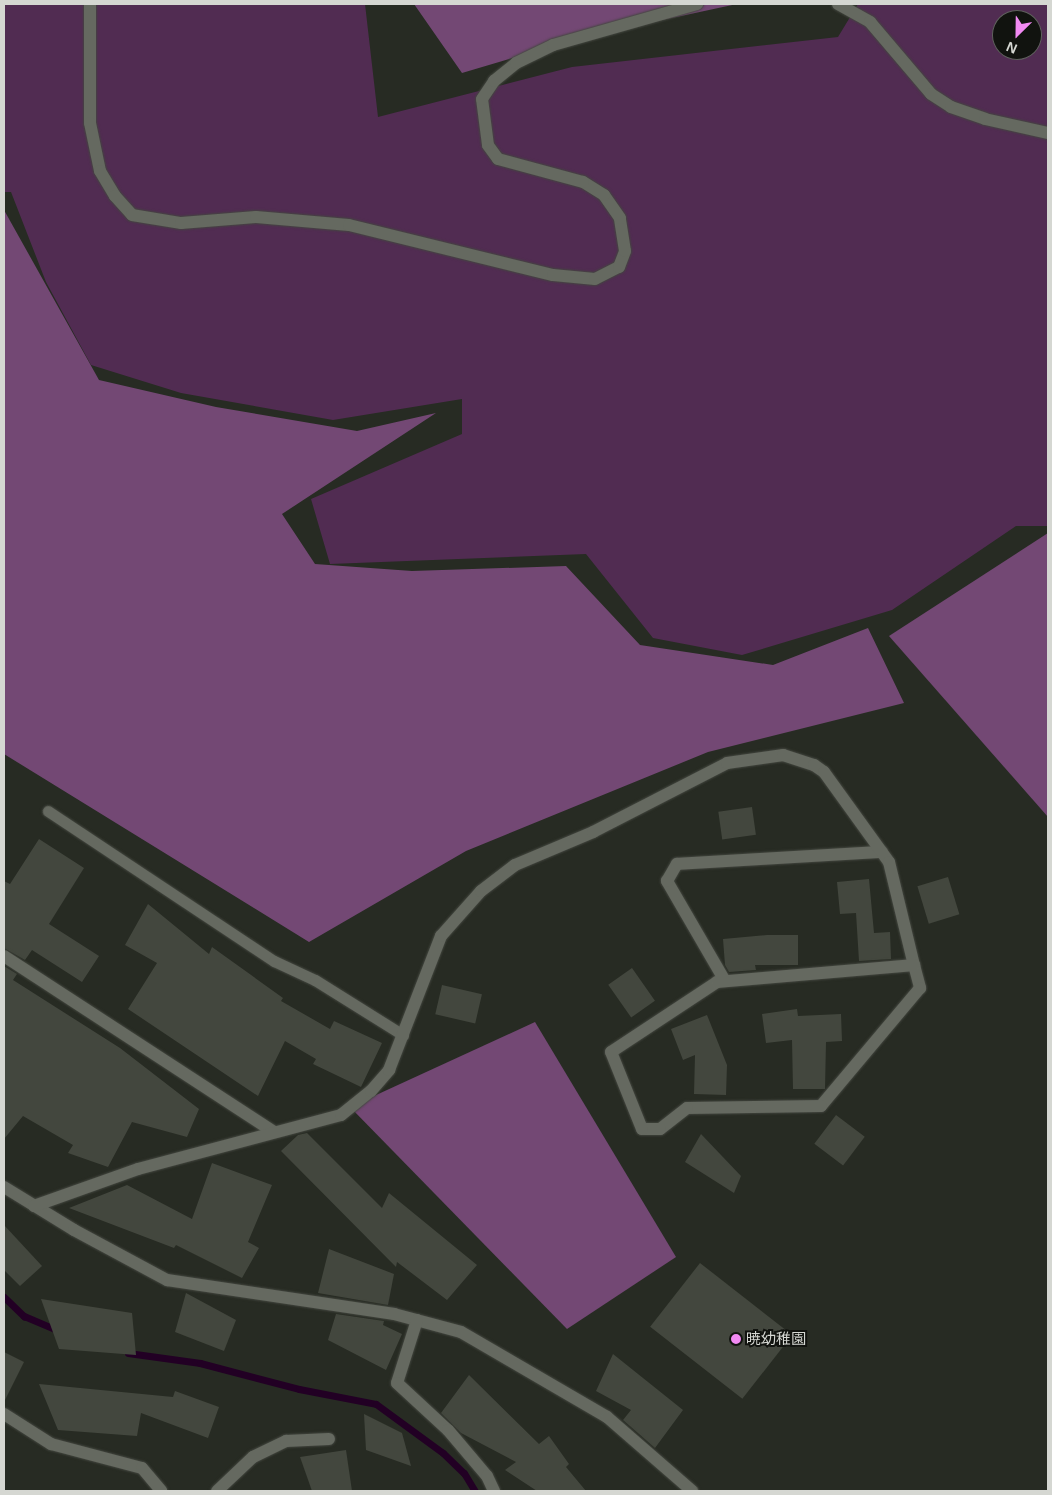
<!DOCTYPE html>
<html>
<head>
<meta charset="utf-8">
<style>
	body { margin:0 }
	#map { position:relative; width:1052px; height:1495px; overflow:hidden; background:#272b23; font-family:Helvetica,"Noto Sans JP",sans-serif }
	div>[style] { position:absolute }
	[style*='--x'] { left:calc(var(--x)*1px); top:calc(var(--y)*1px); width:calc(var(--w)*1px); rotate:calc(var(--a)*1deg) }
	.green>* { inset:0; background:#512c52 }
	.forest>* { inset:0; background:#734874 }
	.stream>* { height:7px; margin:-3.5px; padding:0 3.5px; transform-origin:3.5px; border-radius:3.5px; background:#220024 }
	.building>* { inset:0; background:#43473e; transform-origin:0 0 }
	.roads { filter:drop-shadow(0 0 1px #43463f) drop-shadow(0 0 1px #43463f) }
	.service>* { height:11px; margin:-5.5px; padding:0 5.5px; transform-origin:5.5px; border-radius:5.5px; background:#656960 }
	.minor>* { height:12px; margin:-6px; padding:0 6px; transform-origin:6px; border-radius:6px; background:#656960 }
	.dots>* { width:14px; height:14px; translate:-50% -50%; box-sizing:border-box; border:2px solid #11130f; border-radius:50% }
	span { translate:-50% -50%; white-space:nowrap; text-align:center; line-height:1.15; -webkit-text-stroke:4px #11130f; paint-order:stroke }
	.poi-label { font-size:15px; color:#d5d7d2 }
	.left { translate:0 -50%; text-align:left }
	.frame { position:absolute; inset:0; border:5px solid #d5d7d2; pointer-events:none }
	.north { position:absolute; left:992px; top:10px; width:50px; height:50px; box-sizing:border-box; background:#11130f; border:1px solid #5f615d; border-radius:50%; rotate:203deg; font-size:14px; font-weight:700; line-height:20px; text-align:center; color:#d5d7d2 }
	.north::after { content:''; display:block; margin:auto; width:18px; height:22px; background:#f28af3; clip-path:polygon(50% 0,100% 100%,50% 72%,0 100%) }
</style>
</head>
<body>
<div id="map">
	<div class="green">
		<div style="clip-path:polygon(evenodd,4px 4px,365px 4px,378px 117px,572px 67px,838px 37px,858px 4px,1048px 4px,1048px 526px,1016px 526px,892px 610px,742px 655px,653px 638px,586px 554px,330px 564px,311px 499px,462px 434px,462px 399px,333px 420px,181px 393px,91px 365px,46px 282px,11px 192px,4px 192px,4px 4px,1002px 20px,1032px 20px,1032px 50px,1002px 50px,1002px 20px)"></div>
	</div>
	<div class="forest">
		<div style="clip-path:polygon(414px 4px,737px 4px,583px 37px,462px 73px)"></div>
		<div style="clip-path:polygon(4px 210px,99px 380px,216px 407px,357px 431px,436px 413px,282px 514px,315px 564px,412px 571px,566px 566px,640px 645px,773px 665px,868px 628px,904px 703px,708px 752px,466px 851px,309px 942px,4px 754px)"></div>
		<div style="clip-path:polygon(1048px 533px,1048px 817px,889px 636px)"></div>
		<div style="clip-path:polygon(535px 1022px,676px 1257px,567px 1329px,350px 1107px)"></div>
	</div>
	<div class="stream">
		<div style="--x:4;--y:1297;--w:28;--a:44"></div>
		<div style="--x:24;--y:1316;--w:38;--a:23"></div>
		<div style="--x:128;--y:1353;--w:73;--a:7.9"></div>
		<div style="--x:200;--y:1363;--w:102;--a:14.7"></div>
		<div style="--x:299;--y:1389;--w:78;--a:11"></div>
		<div style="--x:376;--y:1404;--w:83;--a:36.2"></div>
		<div style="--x:443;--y:1453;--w:29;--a:44"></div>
		<div style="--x:464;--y:1473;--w:21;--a:59"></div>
	</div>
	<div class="building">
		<div style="left:752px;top:807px;width:28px;height:34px;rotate:82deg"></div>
		<div style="clip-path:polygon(39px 839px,84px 868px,49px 924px,99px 956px,82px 982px,32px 950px,25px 960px,4px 948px,4px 881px,10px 884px)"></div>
		<div style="left:948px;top:877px;width:39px;height:32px;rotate:73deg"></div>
		<div style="clip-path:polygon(869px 879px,874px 933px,890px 932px,891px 959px,859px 961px,856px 913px,840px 914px,837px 882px)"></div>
		<div style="clip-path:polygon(148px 904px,209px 954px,212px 947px,283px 998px,281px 1001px,330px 1029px,334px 1021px,382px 1043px,361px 1087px,313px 1064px,316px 1059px,285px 1041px,258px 1096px,128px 1009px,157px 963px,125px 945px)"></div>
		<div style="clip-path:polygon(767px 935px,798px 935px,798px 965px,755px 965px,756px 970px,729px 972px,725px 965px,723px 939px)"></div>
		<div style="clip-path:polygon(4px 966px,17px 974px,13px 980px,120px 1048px,199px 1109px,187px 1137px,132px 1122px,108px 1167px,68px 1153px,73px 1145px,23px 1116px,4px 1139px)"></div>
		<div style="left:632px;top:968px;width:40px;height:29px;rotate:55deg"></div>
		<div style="left:442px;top:985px;width:41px;height:30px;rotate:13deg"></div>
		<div style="clip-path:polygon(797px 1009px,798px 1016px,841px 1014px,842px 1041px,826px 1042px,825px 1089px,793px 1089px,792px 1040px,766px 1043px,762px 1014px)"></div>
		<div style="clip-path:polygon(707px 1015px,727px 1065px,726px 1095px,694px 1094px,695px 1055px,683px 1060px,671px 1029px)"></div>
		<div style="left:836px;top:1115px;width:36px;height:36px;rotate:37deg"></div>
		<div style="clip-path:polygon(307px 1133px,382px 1208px,389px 1193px,477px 1265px,447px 1300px,397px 1262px,396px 1267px,281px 1151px,298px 1135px)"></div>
		<div style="clip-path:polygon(701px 1134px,741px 1176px,734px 1193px,685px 1162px)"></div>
		<div style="clip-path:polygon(212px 1163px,272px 1185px,248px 1242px,259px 1248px,242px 1278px,176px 1245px,174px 1248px,69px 1208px,127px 1185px,192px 1219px)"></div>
		<div style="clip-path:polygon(4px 1225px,42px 1266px,20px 1286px,4px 1270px)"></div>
		<div style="clip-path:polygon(329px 1249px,394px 1274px,388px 1305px,318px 1293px)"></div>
		<div style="left:700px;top:1263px;width:117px;height:81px;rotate:38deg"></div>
		<div style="clip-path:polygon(186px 1293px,236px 1320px,224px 1351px,175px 1332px)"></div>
		<div style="clip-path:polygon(41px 1299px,132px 1313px,136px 1355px,59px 1349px)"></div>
		<div style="clip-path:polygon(336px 1314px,384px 1321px,383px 1325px,402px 1334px,386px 1370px,328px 1340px)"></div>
		<div style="clip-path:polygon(4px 1352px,24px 1362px,4px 1402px)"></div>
		<div style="clip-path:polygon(613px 1354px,683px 1410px,655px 1448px,623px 1420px,631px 1410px,596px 1391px)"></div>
		<div style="clip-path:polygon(469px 1375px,539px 1444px,549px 1436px,569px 1464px,566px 1467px,586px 1491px,537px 1491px,505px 1470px,516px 1462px,461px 1433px,441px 1413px)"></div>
		<div style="clip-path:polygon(39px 1384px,173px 1397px,175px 1391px,219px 1407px,208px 1438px,141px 1413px,137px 1436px,58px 1430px)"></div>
		<div style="clip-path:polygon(364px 1414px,402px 1433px,411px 1466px,366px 1450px)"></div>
		<div style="clip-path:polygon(346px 1450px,352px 1491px,312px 1491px,300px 1457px)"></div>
	</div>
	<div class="roads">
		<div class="service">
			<div style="--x:48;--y:811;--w:271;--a:33.6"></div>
			<div style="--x:274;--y:961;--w:45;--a:24.9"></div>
			<div style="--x:315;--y:980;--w:104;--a:32"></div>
		</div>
		<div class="minor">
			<div style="--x:90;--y:4;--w:119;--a:90"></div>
			<div style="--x:90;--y:123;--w:49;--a:78.2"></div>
			<div style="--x:100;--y:171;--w:29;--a:59"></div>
			<div style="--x:115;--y:196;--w:25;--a:48"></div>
			<div style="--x:132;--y:215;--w:50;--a:9.3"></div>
			<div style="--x:181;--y:223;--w:75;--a:-4.6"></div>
			<div style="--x:256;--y:217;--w:93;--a:4.9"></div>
			<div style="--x:349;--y:225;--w:210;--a:13.8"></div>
			<div style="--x:553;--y:275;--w:42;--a:5.4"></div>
			<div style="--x:595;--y:279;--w:27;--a:-27"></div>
			<div style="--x:619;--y:267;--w:17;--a:-69"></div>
			<div style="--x:625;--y:251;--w:33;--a:-99"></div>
			<div style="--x:620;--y:218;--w:28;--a:-125"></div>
			<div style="--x:604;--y:195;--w:25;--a:-148"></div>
			<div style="--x:583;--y:182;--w:88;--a:-164.9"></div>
			<div style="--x:498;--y:159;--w:17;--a:-126"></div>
			<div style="--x:488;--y:145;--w:46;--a:-97.4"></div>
			<div style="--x:482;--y:99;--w:22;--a:-56"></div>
			<div style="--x:494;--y:81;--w:28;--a:-39"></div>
			<div style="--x:516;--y:63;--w:41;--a:-25.9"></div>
			<div style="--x:553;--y:45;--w:150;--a:-15.9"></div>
			<div style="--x:838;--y:4;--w:37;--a:29"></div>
			<div style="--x:870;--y:22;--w:94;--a:49.7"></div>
			<div style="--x:931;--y:94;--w:24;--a:33"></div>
			<div style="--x:951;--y:107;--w:36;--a:19"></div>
			<div style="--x:985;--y:119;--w:65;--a:12.5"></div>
			<div style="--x:4;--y:956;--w:322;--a:33.1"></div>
			<div style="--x:725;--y:981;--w:116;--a:-120.1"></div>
			<div style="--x:667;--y:881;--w:20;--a:-60"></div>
			<div style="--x:677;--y:864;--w:205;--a:-3.4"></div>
			<div style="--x:4;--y:1187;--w:82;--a:31.6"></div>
			<div style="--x:74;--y:1230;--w:106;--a:28.3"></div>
			<div style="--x:167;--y:1280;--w:230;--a:8.5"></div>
			<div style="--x:394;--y:1314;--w:69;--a:15"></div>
			<div style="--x:461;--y:1332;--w:169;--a:30.2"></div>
			<div style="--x:607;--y:1417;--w:113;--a:41"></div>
			<div style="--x:34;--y:1206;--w:110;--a:-19.6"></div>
			<div style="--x:138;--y:1169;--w:210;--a:-14.9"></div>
			<div style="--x:341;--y:1115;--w:38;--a:-39"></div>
			<div style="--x:371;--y:1091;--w:28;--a:-49"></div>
			<div style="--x:389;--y:1070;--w:144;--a:-68.8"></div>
			<div style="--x:441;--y:936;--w:60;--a:-48.4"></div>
			<div style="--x:481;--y:891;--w:43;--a:-37.4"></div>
			<div style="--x:515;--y:865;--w:85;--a:-22.9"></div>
			<div style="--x:593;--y:832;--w:151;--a:-27.2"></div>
			<div style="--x:727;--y:763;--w:57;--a:-8.1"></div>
			<div style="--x:783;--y:755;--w:33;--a:18"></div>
			<div style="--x:814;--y:765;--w:12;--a:35"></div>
			<div style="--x:824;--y:772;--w:111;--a:54.2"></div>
			<div style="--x:889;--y:862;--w:106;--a:76.4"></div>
			<div style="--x:914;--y:965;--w:24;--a:75"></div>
			<div style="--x:920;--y:988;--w:154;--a:130"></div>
			<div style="--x:821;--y:1106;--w:134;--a:179.1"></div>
			<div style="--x:687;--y:1108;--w:34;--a:142"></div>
			<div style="--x:660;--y:1129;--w:18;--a:180"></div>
			<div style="--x:642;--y:1129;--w:83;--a:-111.9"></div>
			<div style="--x:611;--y:1052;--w:127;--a:-33.4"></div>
			<div style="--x:717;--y:982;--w:198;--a:-4.9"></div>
			<div style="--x:417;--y:1320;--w:66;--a:107.6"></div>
			<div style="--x:397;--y:1383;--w:69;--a:42.7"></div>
			<div style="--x:448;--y:1430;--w:60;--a:49.7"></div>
			<div style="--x:487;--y:1476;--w:17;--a:65"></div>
			<div style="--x:4;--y:1414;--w:56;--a:32.6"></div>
			<div style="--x:51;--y:1444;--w:94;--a:14.8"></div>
			<div style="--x:142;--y:1468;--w:30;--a:50"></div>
			<div style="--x:217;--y:1491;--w:50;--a:-43.4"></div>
			<div style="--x:253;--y:1457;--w:37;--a:-26"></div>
			<div style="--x:286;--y:1441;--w:43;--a:-2.7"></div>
		</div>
	</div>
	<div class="dots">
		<div style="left:736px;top:1339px;background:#f28af3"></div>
	</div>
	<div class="poi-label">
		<span class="left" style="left:746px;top:1339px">暁幼稚園</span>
	</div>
	<div class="frame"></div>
	<div class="north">N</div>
</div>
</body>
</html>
